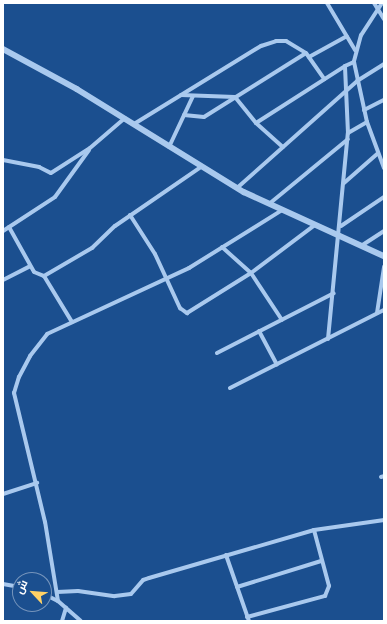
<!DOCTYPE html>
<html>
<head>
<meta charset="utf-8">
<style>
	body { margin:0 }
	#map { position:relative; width:387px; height:624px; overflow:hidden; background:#1b4f8f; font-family:Roboto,Cairo,sans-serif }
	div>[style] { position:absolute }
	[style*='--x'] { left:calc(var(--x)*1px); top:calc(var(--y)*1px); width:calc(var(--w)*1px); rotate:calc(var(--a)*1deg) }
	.minor>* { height:4px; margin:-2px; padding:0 2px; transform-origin:2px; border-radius:2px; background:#a9c9ee }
	.tertiary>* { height:5.5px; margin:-2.75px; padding:0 2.75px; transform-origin:2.75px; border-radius:2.75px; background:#a9c9ee }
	span { translate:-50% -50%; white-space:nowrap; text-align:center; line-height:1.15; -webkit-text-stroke:3px #1b4f8f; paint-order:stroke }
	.frame { position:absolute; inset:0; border:4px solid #fff; pointer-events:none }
	.north { position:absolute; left:12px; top:572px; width:40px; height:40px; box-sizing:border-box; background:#1b4f8f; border:1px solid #7695bc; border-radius:50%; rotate:296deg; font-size:11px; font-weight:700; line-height:16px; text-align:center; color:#fff }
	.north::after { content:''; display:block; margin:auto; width:14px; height:18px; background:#ffd166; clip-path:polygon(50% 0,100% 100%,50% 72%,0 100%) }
</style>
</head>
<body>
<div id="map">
	<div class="minor">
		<div style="--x:327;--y:3;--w:55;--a:59.2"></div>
		<div style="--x:374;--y:3;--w:19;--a:58"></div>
		<div style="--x:382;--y:3;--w:38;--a:123"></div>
		<div style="--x:361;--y:35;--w:28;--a:105"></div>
		<div style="--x:354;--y:62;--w:61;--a:77.8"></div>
		<div style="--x:367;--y:122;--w:49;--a:69.7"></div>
		<div style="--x:309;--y:57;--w:43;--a:-28.9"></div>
		<div style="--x:181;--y:95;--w:54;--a:2.1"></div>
		<div style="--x:235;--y:97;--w:33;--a:51"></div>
		<div style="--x:256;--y:123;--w:36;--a:42"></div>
		<div style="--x:364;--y:110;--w:22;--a:-27"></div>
		<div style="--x:184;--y:115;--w:20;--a:6"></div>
		<div style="--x:204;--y:117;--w:120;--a:-32.1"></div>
		<div style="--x:256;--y:123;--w:106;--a:-32.6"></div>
		<div style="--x:134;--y:124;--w:149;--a:-31.6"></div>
		<div style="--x:261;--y:46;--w:16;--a:-18"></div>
		<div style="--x:276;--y:41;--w:10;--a:0"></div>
		<div style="--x:286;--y:41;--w:23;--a:31"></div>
		<div style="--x:306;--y:53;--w:32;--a:55"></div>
		<div style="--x:348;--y:133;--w:22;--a:-30"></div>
		<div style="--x:169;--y:147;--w:56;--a:-64.8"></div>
		<div style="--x:3;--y:160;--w:37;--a:11"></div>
		<div style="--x:39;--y:167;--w:13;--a:27"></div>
		<div style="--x:51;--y:173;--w:46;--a:-32.7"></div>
		<div style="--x:90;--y:148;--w:46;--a:-40.6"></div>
		<div style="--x:344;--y:183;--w:44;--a:-41.3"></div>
		<div style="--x:237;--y:188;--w:161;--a:-41.7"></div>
		<div style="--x:357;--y:81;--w:32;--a:-32"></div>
		<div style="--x:269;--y:204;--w:102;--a:-39.4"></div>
		<div style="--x:130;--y:215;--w:46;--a:57.3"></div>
		<div style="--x:155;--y:254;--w:60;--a:65.2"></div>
		<div style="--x:180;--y:308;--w:9;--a:36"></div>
		<div style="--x:187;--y:313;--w:75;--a:-32"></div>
		<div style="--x:251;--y:273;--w:80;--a:-36.9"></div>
		<div style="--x:341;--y:226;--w:52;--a:-34"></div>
		<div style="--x:9;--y:227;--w:51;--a:60.9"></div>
		<div style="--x:34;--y:272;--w:11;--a:22"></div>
		<div style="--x:44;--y:276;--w:56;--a:-30.3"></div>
		<div style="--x:92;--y:248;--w:32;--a:-44"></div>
		<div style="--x:115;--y:226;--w:104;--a:-34.5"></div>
		<div style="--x:3;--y:231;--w:62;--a:-33.2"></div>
		<div style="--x:55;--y:197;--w:58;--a:-54.1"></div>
		<div style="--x:361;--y:246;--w:27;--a:-33"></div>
		<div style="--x:222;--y:247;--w:39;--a:42"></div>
		<div style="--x:251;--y:273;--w:56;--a:56.6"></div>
		<div style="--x:44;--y:276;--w:54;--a:58.7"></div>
		<div style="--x:3;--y:280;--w:30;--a:-27"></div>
		<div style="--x:377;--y:313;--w:47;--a:-81.3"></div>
		<div style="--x:259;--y:331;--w:38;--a:62"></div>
		<div style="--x:328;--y:339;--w:207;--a:-84.5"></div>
		<div style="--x:348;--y:133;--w:67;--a:-92.6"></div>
		<div style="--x:345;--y:66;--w:10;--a:-24"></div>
		<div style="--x:217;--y:353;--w:131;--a:-27.1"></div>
		<div style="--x:230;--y:388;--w:173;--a:-26.9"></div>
		<div style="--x:381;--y:477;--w:3;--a:-18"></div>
		<div style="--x:3;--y:494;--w:36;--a:-18"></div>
		<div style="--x:226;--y:555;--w:70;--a:70.8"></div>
		<div style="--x:3;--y:584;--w:17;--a:10"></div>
		<div style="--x:237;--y:587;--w:88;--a:-17.2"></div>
		<div style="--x:57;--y:592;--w:21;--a:-3"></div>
		<div style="--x:78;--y:591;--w:37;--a:8"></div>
		<div style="--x:115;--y:596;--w:16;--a:-7"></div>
		<div style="--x:131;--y:594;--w:18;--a:-49"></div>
		<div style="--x:143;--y:580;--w:6;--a:-18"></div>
		<div style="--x:149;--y:578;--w:172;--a:-16.2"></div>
		<div style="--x:314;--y:530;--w:71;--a:-8.1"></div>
		<div style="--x:44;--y:594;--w:16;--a:27"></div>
		<div style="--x:58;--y:601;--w:30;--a:41"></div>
		<div style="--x:58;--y:601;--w:80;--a:-99.3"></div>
		<div style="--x:45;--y:522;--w:133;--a:-103.5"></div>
		<div style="--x:14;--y:393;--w:17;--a:-73"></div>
		<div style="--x:19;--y:377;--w:24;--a:-62"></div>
		<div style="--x:30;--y:356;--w:28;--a:-52"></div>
		<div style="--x:47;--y:334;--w:157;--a:-24.9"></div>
		<div style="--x:189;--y:268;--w:110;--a:-31.9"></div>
		<div style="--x:247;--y:617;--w:81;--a:-15.1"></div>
		<div style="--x:325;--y:596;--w:11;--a:-68"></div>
		<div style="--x:329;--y:586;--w:58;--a:-105"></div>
		<div style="--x:62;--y:621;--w:14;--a:-73"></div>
	</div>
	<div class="tertiary">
		<div style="--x:3;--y:49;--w:84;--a:28.4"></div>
		<div style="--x:77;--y:89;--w:196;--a:31.7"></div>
		<div style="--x:244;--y:192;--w:154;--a:24.6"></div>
	</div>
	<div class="frame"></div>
	<div class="north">ش</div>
</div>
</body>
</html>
